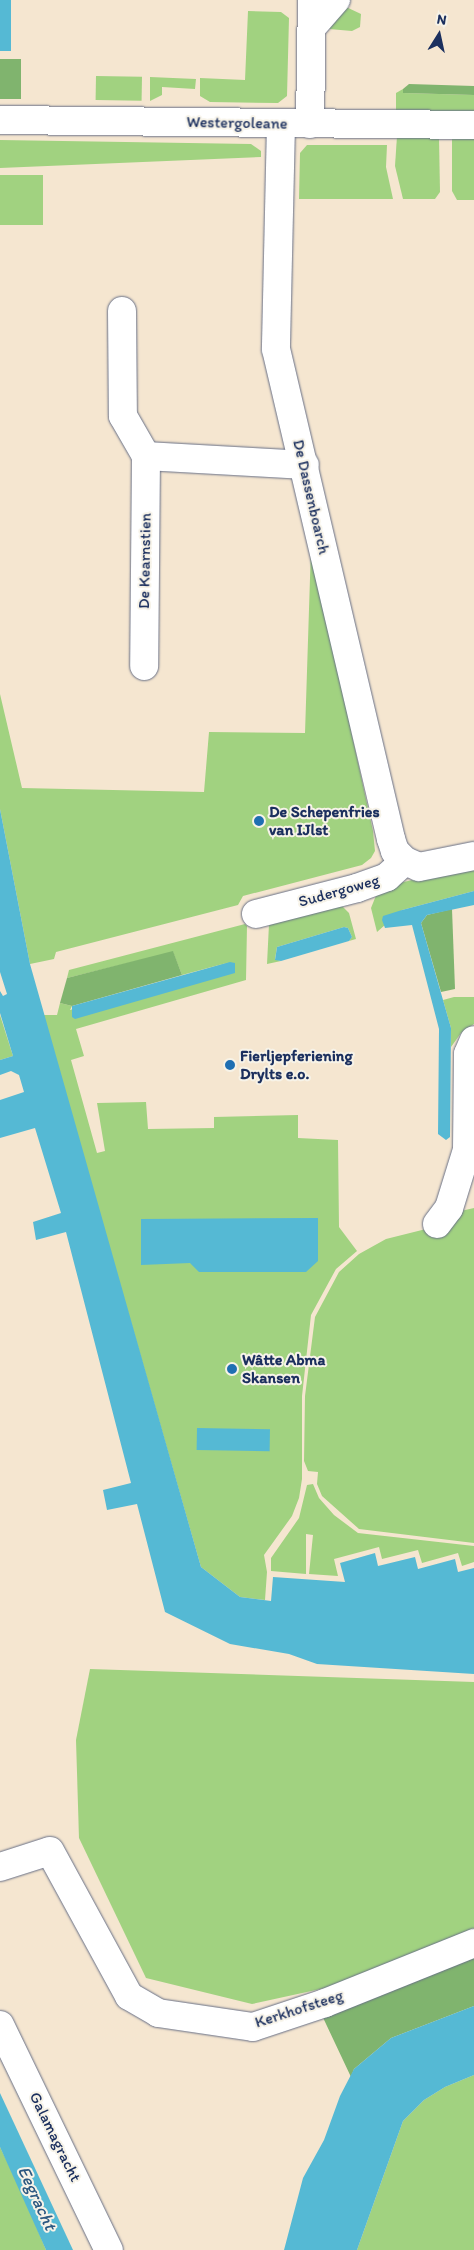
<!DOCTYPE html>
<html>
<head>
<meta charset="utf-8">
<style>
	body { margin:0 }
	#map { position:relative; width:474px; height:2250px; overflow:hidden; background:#f5e6d0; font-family:Itim,sans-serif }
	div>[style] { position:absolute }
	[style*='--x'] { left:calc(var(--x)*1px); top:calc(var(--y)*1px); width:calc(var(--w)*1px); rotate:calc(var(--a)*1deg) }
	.green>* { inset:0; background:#a1d280; transform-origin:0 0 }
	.forest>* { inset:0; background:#80b46e; transform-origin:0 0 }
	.water>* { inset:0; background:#55b9d4; transform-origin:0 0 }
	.roads { filter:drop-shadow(0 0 1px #676f86) drop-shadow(0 0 1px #676f86) }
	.minor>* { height:28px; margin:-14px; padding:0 14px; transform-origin:14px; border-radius:14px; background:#fff }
	.dots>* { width:14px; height:14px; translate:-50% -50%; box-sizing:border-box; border:2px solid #f7f3e8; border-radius:50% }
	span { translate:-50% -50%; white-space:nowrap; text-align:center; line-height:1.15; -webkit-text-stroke:4px #f7f3e8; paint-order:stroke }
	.street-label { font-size:16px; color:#1b2f5e }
	.poi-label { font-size:16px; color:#1b2f5e; font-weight:700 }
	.left { translate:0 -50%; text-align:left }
	.water-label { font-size:18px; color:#2c5881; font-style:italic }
	.north { position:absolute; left:414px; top:10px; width:50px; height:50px; -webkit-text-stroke:4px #f7f3e8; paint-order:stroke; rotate:10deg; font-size:14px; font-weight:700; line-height:20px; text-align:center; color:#1b2f5e }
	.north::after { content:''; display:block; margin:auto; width:18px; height:22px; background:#1b2f5e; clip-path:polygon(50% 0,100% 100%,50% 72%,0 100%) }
</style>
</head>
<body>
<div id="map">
	<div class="green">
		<div style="clip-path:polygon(344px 6px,361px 14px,360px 27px,352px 31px,329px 29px)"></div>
		<div style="clip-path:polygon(248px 11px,281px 12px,289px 18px,287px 96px,278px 103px,210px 102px,200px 96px,200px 78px,245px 80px)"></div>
		<div style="left:96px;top:76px;width:46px;height:24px;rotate:1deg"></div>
		<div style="clip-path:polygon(150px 77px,196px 79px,195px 89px,162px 87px,162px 95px,150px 101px)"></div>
		<div style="clip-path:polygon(403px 89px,403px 93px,474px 95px,474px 114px,396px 113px,396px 93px)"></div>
		<div style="clip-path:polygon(397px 136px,439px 137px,440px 192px,435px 199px,403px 199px,395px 166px)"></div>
		<div style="clip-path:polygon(452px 137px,474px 137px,474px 200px,457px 200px,452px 191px)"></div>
		<div style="clip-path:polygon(0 140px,251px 144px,261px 151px,261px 157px,0 168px)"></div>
		<div style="clip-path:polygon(307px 145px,387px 145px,386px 167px,393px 199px,299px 199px,300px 153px)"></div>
		<div style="left:43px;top:175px;width:50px;height:43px;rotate:90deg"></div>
		<div style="clip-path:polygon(311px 547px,373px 831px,375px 851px,371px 858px,362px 865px,243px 896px,238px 905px,56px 952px,54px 959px,30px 964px,0 809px,0 694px,22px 788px,204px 792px,209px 732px,305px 733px)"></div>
		<div style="clip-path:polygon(474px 865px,474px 891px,402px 910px,377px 932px,371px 908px,379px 888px)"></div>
		<div style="clip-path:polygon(340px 904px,349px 913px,356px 939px,349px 941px,352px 937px,348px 928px,344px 927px,277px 947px,275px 959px,281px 961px,267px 964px,269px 924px)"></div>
		<div style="clip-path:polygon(245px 924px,247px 926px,246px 980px,76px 1029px,84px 1056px,71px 1060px,97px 1153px,105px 1151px,97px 1103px,146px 1102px,148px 1129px,214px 1128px,214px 1117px,298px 1115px,298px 1138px,338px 1140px,339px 1227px,357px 1251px,336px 1269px,311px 1315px,302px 1396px,302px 1479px,299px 1498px,292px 1516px,264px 1555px,267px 1572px,265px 1600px,240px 1597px,201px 1567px,43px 1015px,57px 1015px,60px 1003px,72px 1006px,70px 1010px,230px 962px,182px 975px,173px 952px,67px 978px,69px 970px)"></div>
		<div style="clip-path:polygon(454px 997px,474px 997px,474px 1024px,461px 1033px,451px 1047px,451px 1028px,443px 1000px)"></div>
		<div style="clip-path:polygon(0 1015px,13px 1056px,0 1060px)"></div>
		<div style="clip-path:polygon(474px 1208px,474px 1543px,359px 1529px,322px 1496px,317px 1484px,318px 1472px,308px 1471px,304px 1461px,305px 1396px,315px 1317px,339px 1272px,359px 1254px,386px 1239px,438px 1226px,452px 1213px)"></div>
		<div style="clip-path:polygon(313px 1484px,319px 1498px,334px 1515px,358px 1533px,474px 1546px,474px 1562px,462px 1566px,458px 1553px,422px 1563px,418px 1550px,382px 1559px,379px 1547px,334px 1559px,338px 1576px,309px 1574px,313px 1535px,306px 1534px,306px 1574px,271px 1571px,271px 1558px,299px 1518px,307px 1485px)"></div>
		<div style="clip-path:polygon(90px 1669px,474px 1682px,474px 1931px,339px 1985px,252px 2004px,146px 1978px,79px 1838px,76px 1740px)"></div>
		<div style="clip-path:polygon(474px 2075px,474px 2250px,357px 2250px,403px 2121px,424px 2100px,445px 2087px)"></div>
		<div style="clip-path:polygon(0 2147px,20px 2188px,46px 2250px,0 2250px)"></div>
	</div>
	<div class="forest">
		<div style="left:0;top:59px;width:21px;height:40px"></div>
		<div style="clip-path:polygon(409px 84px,474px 86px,474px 95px,403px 93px,403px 89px)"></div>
		<div style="clip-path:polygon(452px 909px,455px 989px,441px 992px,421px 923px,427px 915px)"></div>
		<div style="clip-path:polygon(173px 951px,182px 975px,72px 1006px,60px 1003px,67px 978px)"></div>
		<div style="clip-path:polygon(474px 1946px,474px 2006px,391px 2038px,354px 2069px,351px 2077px,318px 2007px)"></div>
	</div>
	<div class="water">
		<div style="left:0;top:0;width:11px;height:51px"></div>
		<div style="clip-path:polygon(0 809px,30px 964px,201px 1567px,240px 1597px,271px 1601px,273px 1577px,345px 1582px,340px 1563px,375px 1553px,378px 1566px,415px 1557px,418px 1569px,455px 1559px,458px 1572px,474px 1568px,474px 1674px,317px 1664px,289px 1654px,230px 1644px,165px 1612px,137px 1504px,107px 1510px,103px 1490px,131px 1483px,66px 1232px,36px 1240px,33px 1222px,61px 1213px,35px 1128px,0 1138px,0 1100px,24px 1092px,19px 1075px,11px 1071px,0 1075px,0 1060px,13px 1056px,0 1013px,0 991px,3px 996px,7px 994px,0 972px)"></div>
		<div style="clip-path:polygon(474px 891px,474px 905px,427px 915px,421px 923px,451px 1028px,450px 1137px,446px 1140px,438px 1134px,439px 1029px,412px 925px,385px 928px,382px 920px,383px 916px,402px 910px)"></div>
		<div style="clip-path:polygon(344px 927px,348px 928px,352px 937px,349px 941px,281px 961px,275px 960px,277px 947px)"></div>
		<div style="clip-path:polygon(230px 962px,235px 963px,235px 973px,75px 1019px,72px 1017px,72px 1006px)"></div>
		<div style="clip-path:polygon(318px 1218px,318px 1261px,306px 1272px,199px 1272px,190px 1263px,141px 1265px,141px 1219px)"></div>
		<div style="left:197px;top:1428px;width:73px;height:22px;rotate:1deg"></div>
		<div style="clip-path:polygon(474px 2006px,474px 2075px,445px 2087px,424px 2100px,403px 2121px,357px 2250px,284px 2250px,303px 2178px,324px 2140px,340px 2096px,354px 2069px,391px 2038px)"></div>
		<div style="clip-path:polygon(0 2093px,73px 2250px,46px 2250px,0 2147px)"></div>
	</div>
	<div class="roads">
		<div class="minor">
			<div style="--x:313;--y:26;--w:35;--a:-49"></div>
			<div style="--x:0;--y:120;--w:474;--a:0.6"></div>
			<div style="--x:281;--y:124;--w:225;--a:91.3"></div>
			<div style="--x:276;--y:349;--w:503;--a:76.79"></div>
			<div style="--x:391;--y:839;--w:13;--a:72"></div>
			<div style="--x:395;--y:851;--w:14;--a:45"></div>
			<div style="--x:405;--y:861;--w:15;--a:23"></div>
			<div style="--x:419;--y:867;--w:56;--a:-11.3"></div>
			<div style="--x:310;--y:124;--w:124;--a:-89.1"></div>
			<div style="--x:122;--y:311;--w:105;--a:89.5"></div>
			<div style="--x:123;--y:416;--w:46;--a:60.1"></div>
			<div style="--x:146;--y:456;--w:210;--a:90.5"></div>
			<div style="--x:146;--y:456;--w:159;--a:3.2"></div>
			<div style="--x:256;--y:914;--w:104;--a:-14.4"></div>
			<div style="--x:357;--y:888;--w:32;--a:-20"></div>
			<div style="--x:387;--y:877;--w:24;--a:-42"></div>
			<div style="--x:437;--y:1224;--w:20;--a:-53"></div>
			<div style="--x:449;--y:1208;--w:61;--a:-72.8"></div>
			<div style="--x:467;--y:1150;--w:96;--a:-89.4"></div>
			<div style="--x:468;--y:1054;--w:15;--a:-67"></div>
			<div style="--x:0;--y:1867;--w:52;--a:-17.7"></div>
			<div style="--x:50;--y:1851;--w:165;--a:61.4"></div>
			<div style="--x:129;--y:1996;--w:34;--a:30"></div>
			<div style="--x:158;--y:2013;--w:96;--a:8.4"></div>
			<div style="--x:253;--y:2027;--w:76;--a:-18.4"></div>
			<div style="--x:325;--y:2003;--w:161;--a:-21.9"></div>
			<div style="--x:0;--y:2025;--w:250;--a:64.2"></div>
		</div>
	</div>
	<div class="dots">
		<div style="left:259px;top:821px;background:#1f6fb2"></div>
		<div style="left:230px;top:1065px;background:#1f6fb2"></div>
		<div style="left:232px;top:1369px;background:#1f6fb2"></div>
	</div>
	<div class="street-label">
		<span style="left:237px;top:123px;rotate:1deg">Westergoleane</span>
		<span style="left:311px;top:497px;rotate:77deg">De Dassenboarch</span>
		<span style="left:145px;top:561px;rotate:-89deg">De Kearnstien</span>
		<span style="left:339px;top:891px;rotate:-16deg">Sudergoweg</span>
		<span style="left:299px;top:2009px;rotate:-18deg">Kerkhofsteeg</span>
		<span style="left:55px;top:2137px;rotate:64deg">Galamagracht</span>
	</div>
	<div class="poi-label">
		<span class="left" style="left:269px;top:821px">De Schepenfries<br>van IJlst</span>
		<span class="left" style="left:240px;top:1065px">Fierljepferiening<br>Drylts e.o.</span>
		<span class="left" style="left:242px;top:1369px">Wâtte Abma<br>Skansen</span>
	</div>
	<div class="water-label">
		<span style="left:37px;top:2198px;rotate:65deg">Eegracht</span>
	</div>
	<div class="north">N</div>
</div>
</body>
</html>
